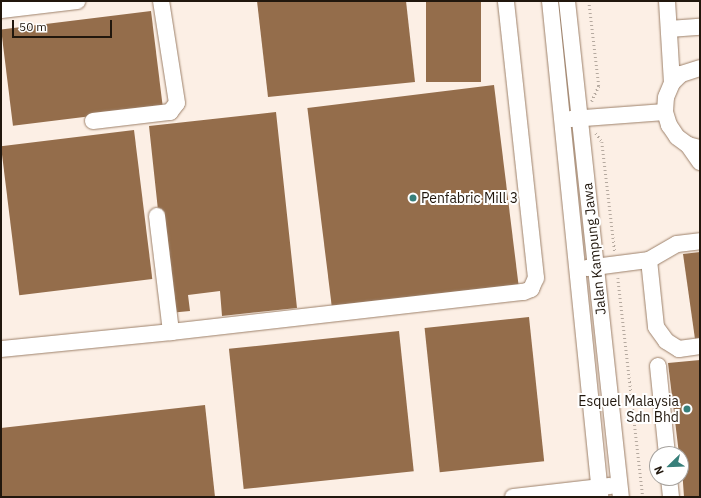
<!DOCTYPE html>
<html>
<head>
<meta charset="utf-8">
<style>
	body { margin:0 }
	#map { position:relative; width:701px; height:498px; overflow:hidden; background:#fcefe5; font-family:"IBM Plex Sans",sans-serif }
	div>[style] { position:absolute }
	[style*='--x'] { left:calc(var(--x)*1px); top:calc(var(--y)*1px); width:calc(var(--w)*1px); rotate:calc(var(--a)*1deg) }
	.building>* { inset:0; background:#946d4b; transform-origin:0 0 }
	.path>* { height:2.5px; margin-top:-1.25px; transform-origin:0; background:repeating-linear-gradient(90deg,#b6aaa0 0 1px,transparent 0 4px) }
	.roads { filter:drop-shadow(0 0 1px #9d816a) drop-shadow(0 0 1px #9d816a) }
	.minor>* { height:16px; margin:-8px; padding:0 8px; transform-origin:8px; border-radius:8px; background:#fff }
	.dots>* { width:11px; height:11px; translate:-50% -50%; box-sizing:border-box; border:2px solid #fff; border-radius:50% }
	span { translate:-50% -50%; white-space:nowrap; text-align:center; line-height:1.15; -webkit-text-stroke:4px #fff; paint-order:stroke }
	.poi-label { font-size:14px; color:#21170d }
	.left { translate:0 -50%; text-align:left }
	.right { translate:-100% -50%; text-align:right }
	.street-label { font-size:14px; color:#21170d }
	.frame { position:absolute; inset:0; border:2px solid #21170d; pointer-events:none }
	.north { position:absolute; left:649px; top:446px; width:40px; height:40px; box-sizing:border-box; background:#fff; border:1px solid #a6a29e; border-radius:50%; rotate:247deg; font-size:11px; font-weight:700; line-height:16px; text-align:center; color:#21170d }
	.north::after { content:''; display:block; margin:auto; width:14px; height:18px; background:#377f7a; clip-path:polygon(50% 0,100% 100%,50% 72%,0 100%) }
	.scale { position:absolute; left:12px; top:20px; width:100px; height:18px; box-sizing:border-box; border:2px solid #21170d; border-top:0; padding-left:5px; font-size:12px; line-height:14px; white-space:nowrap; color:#21170d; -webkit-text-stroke:3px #fff; paint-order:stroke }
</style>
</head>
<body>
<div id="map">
	<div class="building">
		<div style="clip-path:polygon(257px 1px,406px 1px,415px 82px,268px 97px)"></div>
		<div style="left:426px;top:1px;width:55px;height:81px"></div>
		<div style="left:151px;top:11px;width:97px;height:151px;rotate:83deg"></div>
		<div style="left:494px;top:85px;width:205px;height:188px;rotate:83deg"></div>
		<div style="clip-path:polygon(276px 112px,297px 308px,222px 316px,220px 291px,188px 295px,190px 311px,169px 313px,149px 126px)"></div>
		<div style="left:134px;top:130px;width:150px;height:134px;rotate:83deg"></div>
		<div style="clip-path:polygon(700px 252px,700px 338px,695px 339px,683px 254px)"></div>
		<div style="left:529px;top:317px;width:145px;height:105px;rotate:84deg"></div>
		<div style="left:399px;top:331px;width:141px;height:171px;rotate:84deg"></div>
		<div style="clip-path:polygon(700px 360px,700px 497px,684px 497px,681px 454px,679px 454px,668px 363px)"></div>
		<div style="clip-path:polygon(205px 405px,215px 497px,1px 497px,1px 428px)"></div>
	</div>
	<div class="path">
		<div style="--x:589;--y:1;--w:86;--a:83.3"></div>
		<div style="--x:599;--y:86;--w:17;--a:115"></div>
		<div style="--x:596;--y:133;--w:11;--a:56"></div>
		<div style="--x:602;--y:142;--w:111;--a:83.3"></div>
		<div style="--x:618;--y:278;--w:220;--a:83.5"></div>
	</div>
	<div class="roads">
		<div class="minor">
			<div style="--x:550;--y:1;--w:499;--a:84.2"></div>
			<div style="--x:567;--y:1;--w:499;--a:83.8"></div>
			<div style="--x:667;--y:1;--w:82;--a:86.5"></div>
			<div style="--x:1;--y:10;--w:77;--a:-6.8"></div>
			<div style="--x:669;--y:29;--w:31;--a:-4"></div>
			<div style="--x:700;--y:68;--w:20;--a:162"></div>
			<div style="--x:681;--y:74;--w:13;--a:135"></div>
			<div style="--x:672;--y:83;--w:15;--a:113"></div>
			<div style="--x:666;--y:97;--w:15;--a:94"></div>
			<div style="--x:665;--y:112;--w:14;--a:73"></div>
			<div style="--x:669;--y:125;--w:14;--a:56"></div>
			<div style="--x:677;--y:137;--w:14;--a:36"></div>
			<div style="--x:688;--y:145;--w:12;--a:14"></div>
			<div style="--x:571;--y:119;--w:94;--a:-4.3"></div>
			<div style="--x:93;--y:121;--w:78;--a:-6.7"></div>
			<div style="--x:170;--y:112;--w:11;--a:-52"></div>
			<div style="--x:177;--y:103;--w:103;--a:-98.9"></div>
			<div style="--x:688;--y:145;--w:21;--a:55"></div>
			<div style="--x:157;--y:216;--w:117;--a:83.1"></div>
			<div style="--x:649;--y:260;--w:67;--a:84"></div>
			<div style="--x:656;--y:327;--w:17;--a:54"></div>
			<div style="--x:666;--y:341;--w:15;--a:32"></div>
			<div style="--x:679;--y:349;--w:21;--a:-8"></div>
			<div style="--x:587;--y:268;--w:63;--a:-7.4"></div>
			<div style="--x:649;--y:260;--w:32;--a:-30"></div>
			<div style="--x:677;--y:244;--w:23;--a:-7"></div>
			<div style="--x:1;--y:349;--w:171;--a:-5.7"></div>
			<div style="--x:171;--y:332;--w:355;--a:-6.5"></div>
			<div style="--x:524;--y:292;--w:8;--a:-23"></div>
			<div style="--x:531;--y:289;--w:12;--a:-66"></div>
			<div style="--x:536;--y:278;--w:279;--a:-96.2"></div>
			<div style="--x:658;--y:366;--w:88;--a:84.2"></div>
			<div style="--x:669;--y:478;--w:19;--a:84"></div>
			<div style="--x:513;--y:497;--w:98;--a:-6.5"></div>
		</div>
	</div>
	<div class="dots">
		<div style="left:413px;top:198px;background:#377f7a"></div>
		<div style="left:687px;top:409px;background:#377f7a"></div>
	</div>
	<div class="poi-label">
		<span class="left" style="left:421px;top:198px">Penfabric Mill 3</span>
		<span class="right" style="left:679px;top:409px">Esquel Malaysia<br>Sdn Bhd</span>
	</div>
	<div class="street-label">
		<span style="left:594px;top:249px;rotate:-96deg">Jalan Kampung Jawa</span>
	</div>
	<div class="frame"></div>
	<div class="north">N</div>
	<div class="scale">50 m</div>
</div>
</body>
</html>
